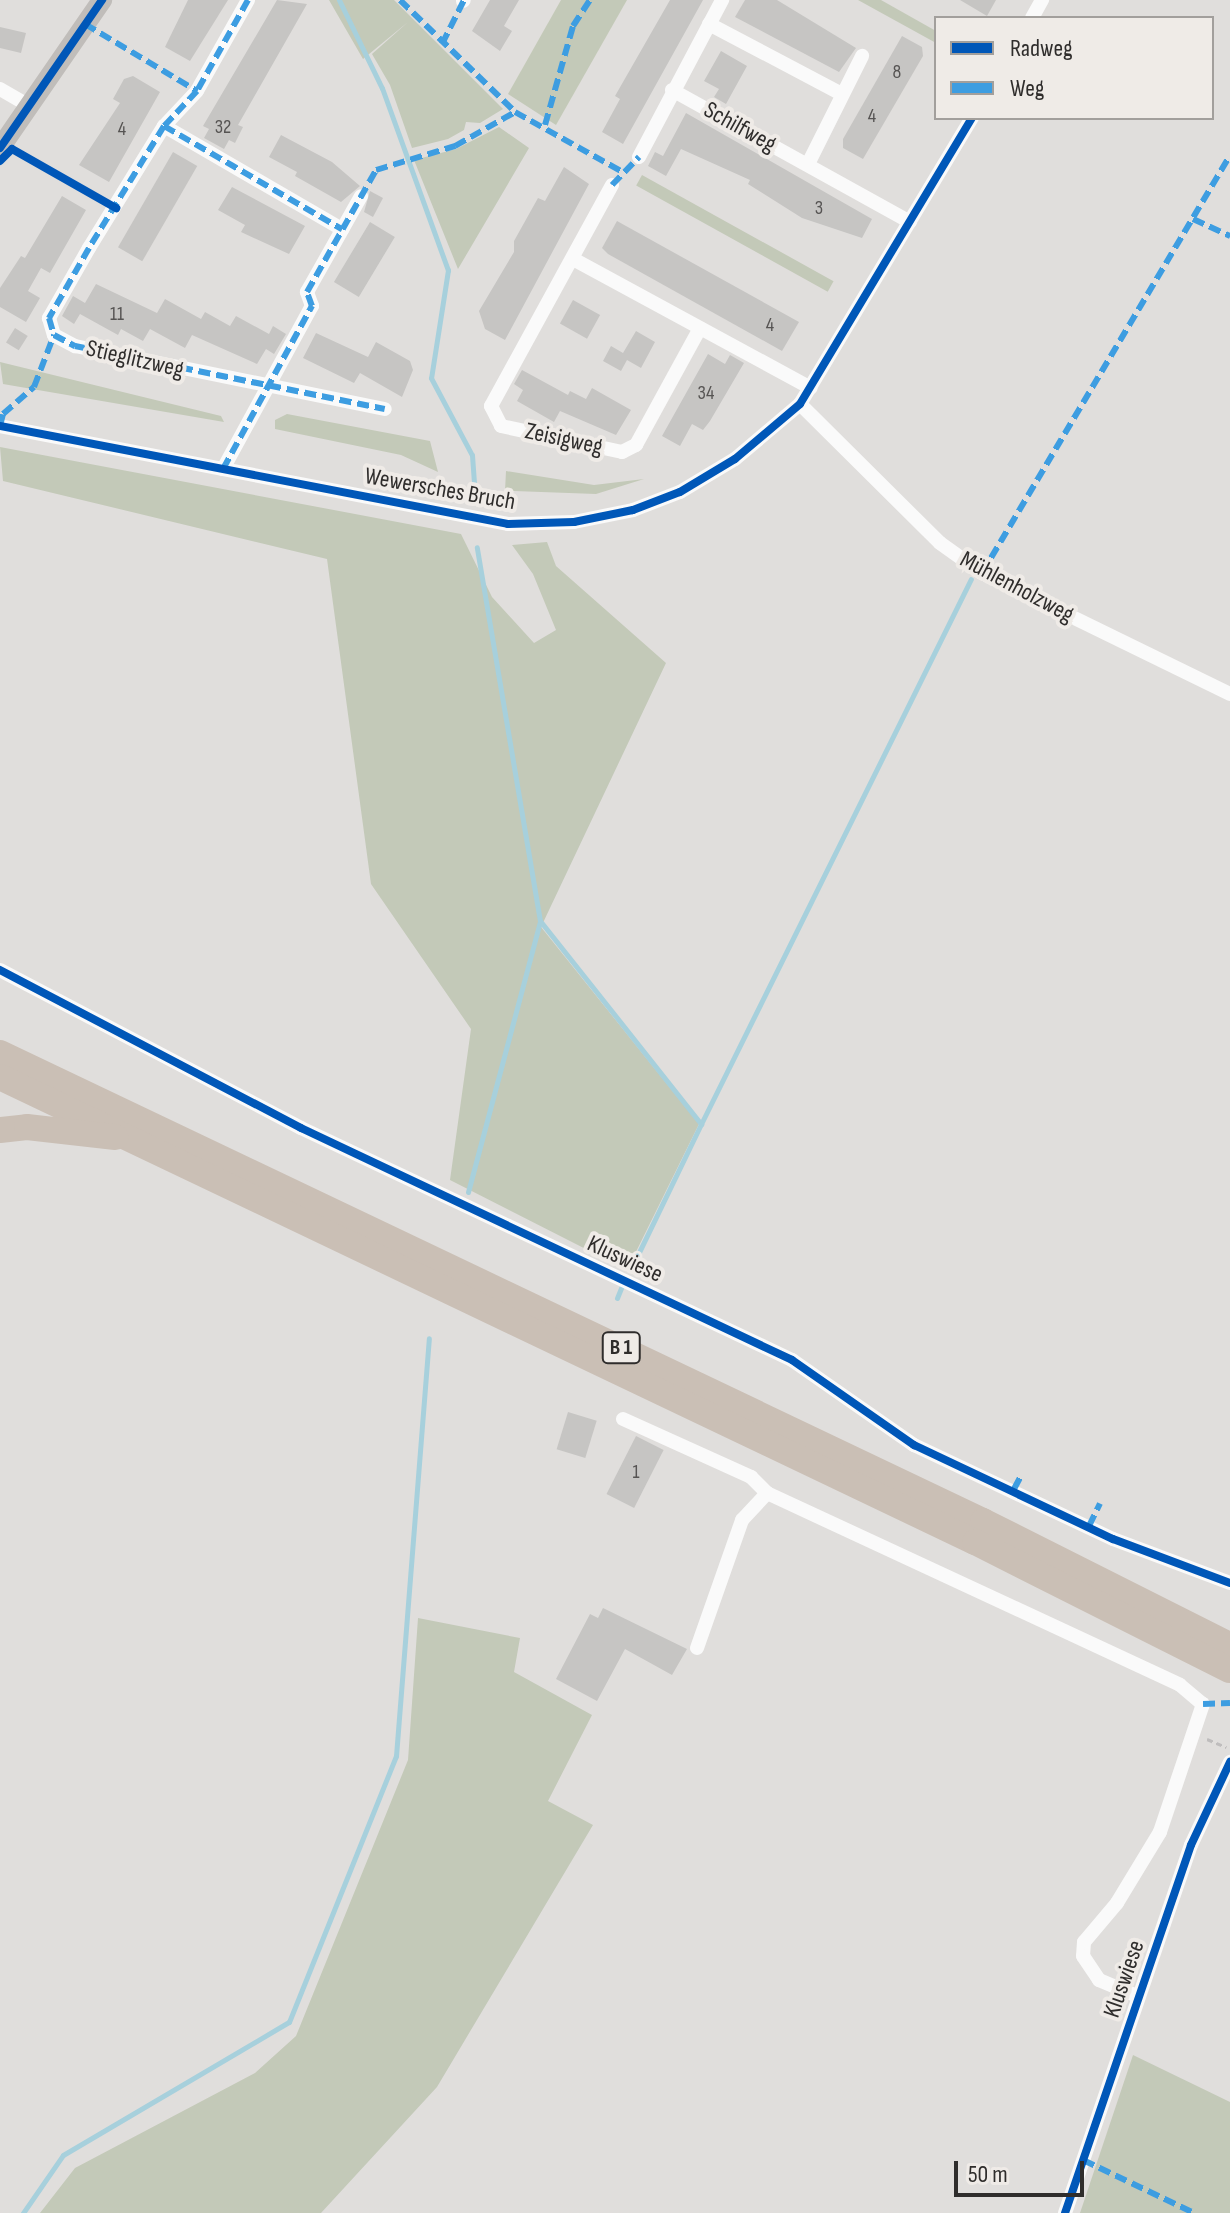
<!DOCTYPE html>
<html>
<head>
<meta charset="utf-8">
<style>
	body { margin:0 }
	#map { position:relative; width:1230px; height:2213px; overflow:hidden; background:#e0dedc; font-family:"Sofia Sans Condensed",sans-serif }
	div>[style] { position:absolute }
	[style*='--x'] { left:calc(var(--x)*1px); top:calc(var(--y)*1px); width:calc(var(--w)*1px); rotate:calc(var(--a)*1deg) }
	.green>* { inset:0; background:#c3c9b8; transform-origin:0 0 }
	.stream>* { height:5px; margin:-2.5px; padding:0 2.5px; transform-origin:2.5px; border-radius:2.5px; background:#a7d0dc }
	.building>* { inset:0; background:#c6c5c3; transform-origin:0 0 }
	.path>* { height:3px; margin-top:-1.5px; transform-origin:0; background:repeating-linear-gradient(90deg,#bfbdbd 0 6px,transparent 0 10px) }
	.street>* { height:14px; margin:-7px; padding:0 7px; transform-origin:7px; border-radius:7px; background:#fafafa }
	.secondary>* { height:20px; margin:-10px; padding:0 10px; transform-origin:10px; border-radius:10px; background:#c0bdba }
	.highway>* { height:26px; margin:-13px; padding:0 13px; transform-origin:13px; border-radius:13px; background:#cabfb5 }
	.quiet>* { height:6px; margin-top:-3px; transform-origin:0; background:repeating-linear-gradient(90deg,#3d9de1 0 12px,transparent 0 18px) }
	.cycleway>* { height:8px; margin:-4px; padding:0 4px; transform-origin:4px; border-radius:4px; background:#0057b8 }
	span { translate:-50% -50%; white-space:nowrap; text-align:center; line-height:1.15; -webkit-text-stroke:8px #efebe7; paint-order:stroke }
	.number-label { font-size:20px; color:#565453 }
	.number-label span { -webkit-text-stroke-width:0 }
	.shield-label span { padding:2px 6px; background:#efebe7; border:2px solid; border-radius:6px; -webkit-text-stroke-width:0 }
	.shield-label { font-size:22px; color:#2f2d2c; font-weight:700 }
	.street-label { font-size:24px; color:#2f2d2c }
	.legend { position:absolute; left:934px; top:16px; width:280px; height:104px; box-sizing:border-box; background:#efebe7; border:2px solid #a29f9c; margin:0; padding:10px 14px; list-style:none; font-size:24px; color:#2f2d2c }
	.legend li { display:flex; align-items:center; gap:16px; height:40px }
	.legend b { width:40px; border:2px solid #a29f9c }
	.scale { position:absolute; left:954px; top:2161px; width:130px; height:36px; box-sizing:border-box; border:4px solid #2f2d2c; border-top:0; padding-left:10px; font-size:24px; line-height:28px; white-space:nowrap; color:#2f2d2c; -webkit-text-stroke:6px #efebe7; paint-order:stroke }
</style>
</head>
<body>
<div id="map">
	<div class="green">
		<div style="clip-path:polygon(329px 0,394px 0,503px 109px,480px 123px,466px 122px,464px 130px,448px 139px,412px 148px,390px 85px,372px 54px,408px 22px,363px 59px)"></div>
		<div style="clip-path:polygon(561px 0,627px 0,556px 125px,508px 94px)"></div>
		<div style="clip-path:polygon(858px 0,881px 0,936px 31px,936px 43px)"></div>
		<div style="clip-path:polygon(499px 127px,529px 148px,458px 269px,414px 160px,456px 149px)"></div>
		<div style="left:642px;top:175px;width:219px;height:12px;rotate:29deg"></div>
		<div style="clip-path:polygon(0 362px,221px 416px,224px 422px,3px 384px)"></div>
		<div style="clip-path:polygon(287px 414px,430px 441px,438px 472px,401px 455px,275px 429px,275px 420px)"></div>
		<div style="clip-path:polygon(0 447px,461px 534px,492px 597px,534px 643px,556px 630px,533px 574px,512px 545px,547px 542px,556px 566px,666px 663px,541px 927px,699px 1124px,627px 1270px,450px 1180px,471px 1029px,371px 884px,327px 559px,3px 481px)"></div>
		<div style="clip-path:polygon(506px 471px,594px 485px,644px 479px,596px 494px,514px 491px,505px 491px)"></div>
		<div style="clip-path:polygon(418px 1618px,520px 1638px,514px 1672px,592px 1715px,548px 1801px,593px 1825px,437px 2087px,321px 2213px,40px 2213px,75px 2168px,255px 2073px,296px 2036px,408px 1760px)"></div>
		<div style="clip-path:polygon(1133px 2055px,1230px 2102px,1230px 2213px,1080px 2213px)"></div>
	</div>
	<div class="stream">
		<div style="--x:339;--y:0;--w:98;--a:64"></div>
		<div style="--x:382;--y:88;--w:194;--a:70.1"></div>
		<div style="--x:448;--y:270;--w:109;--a:98.9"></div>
		<div style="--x:431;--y:378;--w:87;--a:62"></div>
		<div style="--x:472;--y:455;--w:42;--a:85.9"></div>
		<div style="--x:541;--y:922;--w:258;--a:51.6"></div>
		<div style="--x:701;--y:1124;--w:161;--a:115.8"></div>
		<div style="--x:701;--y:1124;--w:608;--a:-63.65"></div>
		<div style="--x:468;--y:1192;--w:280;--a:-75.1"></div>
		<div style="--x:540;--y:921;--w:379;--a:-99.6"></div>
		<div style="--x:617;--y:1298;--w:11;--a:-68"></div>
		<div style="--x:23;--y:2213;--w:70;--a:-55.4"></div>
		<div style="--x:63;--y:2155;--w:262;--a:-30.5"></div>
		<div style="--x:289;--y:2022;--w:287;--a:-68.1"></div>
		<div style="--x:396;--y:1756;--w:419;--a:-85.5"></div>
	</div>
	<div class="building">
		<div style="clip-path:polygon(188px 0,228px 0,190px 61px,165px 47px)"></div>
		<div style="clip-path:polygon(277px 0,307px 4px,238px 125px,243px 127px,235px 143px,229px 140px,224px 149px,204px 138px,209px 129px,203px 126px)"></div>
		<div style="clip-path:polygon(490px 0,519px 0,504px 26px,512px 31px,500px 51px,472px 31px)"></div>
		<div style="clip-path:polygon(670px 0,703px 0,623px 144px,602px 132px,620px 99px,615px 96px)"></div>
		<div style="clip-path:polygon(745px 0,777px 0,856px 48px,839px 72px,735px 17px)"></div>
		<div style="clip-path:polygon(960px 0,996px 0,987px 16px)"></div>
		<div style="clip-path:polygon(0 27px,26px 33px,21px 53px,0 48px)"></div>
		<div style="clip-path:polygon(902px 36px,922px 47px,923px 56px,863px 159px,843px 148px,843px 139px)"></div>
		<div style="clip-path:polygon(721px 51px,747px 66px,726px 104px,714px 97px,719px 89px,704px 81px)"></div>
		<div style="clip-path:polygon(133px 76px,160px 92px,109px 182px,79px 165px,120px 103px,113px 99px,124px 79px)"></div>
		<div style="clip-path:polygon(686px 113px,872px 219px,862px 238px,802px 218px,748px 184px,750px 180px,681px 149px,666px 176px,648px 166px,655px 152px,663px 156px)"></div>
		<div style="clip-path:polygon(281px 135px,332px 162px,360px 186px,341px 202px,295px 176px,297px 172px,269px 157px)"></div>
		<div style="left:173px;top:152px;width:28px;height:110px;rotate:30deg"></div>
		<div style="clip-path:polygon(564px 167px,589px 184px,505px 340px,485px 329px,479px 311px,514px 252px,514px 241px,538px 198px,545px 201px)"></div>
		<div style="clip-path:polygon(232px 187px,305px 226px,289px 254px,241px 232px,245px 225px,218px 210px)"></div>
		<div style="clip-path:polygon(370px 191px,383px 198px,373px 217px,364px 212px)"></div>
		<div style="clip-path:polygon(62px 196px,86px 210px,50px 273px,41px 268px,28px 291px,40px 298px,26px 322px,0 307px,0 288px,21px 256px,25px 258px)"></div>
		<div style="clip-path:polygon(617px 221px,799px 322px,782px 351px,608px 254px,602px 248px)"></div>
		<div style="left:370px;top:222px;width:29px;height:70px;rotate:31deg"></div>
		<div style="clip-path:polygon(96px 284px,157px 313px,165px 299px,201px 319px,205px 312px,230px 326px,236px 316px,269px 334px,273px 326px,286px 334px,274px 354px,266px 349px,257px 364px,192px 335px,185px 348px,150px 329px,143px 341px,121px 329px,118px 335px,80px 314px,74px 324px,62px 316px,73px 296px,85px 303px)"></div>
		<div style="left:573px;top:300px;width:31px;height:27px;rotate:29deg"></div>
		<div style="left:15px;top:328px;width:15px;height:17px;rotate:32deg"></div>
		<div style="clip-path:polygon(636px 331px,655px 342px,641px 368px,627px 360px,621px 371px,603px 361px,611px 346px,623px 353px)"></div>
		<div style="clip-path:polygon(316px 333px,368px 357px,376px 342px,410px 361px,413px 370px,402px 397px,360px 373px,354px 383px,303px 358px)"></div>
		<div style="clip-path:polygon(708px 354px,725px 364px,730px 355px,744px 363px,710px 421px,703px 430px,692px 424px,680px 446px,662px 436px)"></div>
		<div style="clip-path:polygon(522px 370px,568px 395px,570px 391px,586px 399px,592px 388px,631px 410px,616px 435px,560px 411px,554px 422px,517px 401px,523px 390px,514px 384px)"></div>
		<div style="left:568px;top:1412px;width:30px;height:39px;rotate:17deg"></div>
		<div style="left:636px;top:1436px;width:31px;height:65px;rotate:27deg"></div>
		<div style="clip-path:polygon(603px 1608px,687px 1649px,672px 1675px,625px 1649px,597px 1701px,556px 1679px,590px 1614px,598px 1618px)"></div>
	</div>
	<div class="path">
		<div style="--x:1207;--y:1739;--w:21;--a:23"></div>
	</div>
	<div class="street">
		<div style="--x:248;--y:0;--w:104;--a:119.3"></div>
		<div style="--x:197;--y:91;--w:48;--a:133.3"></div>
		<div style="--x:164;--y:126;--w:143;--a:121.6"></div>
		<div style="--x:89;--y:248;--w:81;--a:119.7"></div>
		<div style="--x:49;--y:318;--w:18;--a:74"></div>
		<div style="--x:54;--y:335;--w:24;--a:28"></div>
		<div style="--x:75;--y:346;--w:316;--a:11.5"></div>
		<div style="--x:463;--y:1;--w:1;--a:-45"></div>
		<div style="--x:1032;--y:18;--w:21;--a:-61"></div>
		<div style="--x:709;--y:24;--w:150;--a:27.8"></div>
		<div style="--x:0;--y:89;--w:32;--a:30"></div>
		<div style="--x:672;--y:90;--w:272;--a:29"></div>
		<div style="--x:164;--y:126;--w:206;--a:30.1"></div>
		<div style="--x:639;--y:157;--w:178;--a:-62.1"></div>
		<div style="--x:808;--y:164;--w:121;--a:-63.4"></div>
		<div style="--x:612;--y:185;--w:252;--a:118.7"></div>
		<div style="--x:491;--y:406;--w:22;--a:63"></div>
		<div style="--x:501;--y:426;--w:124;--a:12.1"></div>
		<div style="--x:622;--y:452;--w:16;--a:-27"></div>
		<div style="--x:636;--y:445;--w:133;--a:-61.3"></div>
		<div style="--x:575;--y:260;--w:268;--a:28.5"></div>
		<div style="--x:800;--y:404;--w:197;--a:44.8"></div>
		<div style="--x:940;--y:543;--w:52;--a:35.5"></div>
		<div style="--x:982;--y:573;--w:276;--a:26"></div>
		<div style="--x:0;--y:426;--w:517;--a:10.92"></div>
		<div style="--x:508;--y:524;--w:66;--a:-1.7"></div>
		<div style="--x:574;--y:522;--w:60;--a:-11.5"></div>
		<div style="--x:633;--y:510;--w:50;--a:-21"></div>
		<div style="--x:680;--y:492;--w:64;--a:-31"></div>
		<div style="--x:735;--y:459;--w:85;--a:-40.2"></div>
		<div style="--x:800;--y:404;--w:334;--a:-59"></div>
		<div style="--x:223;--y:469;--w:186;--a:-61.4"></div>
		<div style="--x:312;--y:306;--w:15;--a:-110"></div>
		<div style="--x:307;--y:292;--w:110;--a:-60.6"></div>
		<div style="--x:0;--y:970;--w:340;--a:27.7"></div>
		<div style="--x:301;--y:1128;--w:543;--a:25.29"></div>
		<div style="--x:792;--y:1360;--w:149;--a:34.9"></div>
		<div style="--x:914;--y:1445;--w:220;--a:25.3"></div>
		<div style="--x:1113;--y:1539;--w:125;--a:20.6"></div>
		<div style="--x:623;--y:1419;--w:141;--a:24.4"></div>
		<div style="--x:751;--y:1477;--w:23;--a:45"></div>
		<div style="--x:767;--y:1493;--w:455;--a:24.9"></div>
		<div style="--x:1180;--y:1685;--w:30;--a:40"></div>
		<div style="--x:1203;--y:1704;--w:135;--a:108.6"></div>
		<div style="--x:1160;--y:1832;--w:83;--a:121.2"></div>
		<div style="--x:1117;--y:1903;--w:51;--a:130.2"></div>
		<div style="--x:1084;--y:1942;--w:14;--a:94"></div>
		<div style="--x:1083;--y:1956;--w:29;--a:56"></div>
		<div style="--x:1099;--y:1980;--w:41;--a:22.8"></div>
		<div style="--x:697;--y:1648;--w:136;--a:-70.6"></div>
		<div style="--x:742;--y:1520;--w:37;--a:-47"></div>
		<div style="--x:1065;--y:2213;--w:389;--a:-71.1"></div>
		<div style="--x:1191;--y:1845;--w:92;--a:-64.8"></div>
	</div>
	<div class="secondary">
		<div style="--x:0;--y:148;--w:180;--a:-55.4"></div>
	</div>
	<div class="highway">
		<div style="--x:0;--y:1053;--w:1089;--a:25.46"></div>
		<div style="--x:983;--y:1521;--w:276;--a:26.7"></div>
		<div style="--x:0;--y:1077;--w:1080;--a:25.5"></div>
		<div style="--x:975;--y:1542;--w:285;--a:26.7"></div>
		<div style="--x:0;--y:1130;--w:27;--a:-6"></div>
		<div style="--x:27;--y:1127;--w:89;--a:6.5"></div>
	</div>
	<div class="quiet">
		<div style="--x:248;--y:0;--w:104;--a:119.3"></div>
		<div style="--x:197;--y:91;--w:48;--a:133.3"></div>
		<div style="--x:164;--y:126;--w:143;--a:121.6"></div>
		<div style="--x:89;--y:248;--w:81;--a:119.7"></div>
		<div style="--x:49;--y:318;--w:18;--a:74"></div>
		<div style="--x:54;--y:335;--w:24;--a:28"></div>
		<div style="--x:75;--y:346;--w:316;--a:11.5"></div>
		<div style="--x:400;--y:0;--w:161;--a:44.2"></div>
		<div style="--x:515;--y:112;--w:124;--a:29.1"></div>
		<div style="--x:85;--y:24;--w:131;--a:30.9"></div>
		<div style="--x:442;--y:44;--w:49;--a:-63.4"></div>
		<div style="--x:545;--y:125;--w:103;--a:-74.2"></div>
		<div style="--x:573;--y:26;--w:31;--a:-57"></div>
		<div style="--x:164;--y:126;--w:206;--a:30.1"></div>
		<div style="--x:612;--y:185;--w:39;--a:-46"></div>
		<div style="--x:1193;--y:219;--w:41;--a:24.7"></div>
		<div style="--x:0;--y:426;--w:12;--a:-76"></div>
		<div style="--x:3;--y:414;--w:41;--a:-41.1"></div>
		<div style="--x:34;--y:387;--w:56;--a:-69"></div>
		<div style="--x:223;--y:469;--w:186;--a:-61.4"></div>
		<div style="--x:312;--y:306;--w:15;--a:-110"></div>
		<div style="--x:307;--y:292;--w:140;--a:-60.5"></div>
		<div style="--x:376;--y:170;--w:83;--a:-16.9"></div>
		<div style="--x:455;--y:146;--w:69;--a:-29.5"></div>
		<div style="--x:982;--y:573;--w:485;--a:-59.3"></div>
		<div style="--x:1014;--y:1489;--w:17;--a:-62"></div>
		<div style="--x:1089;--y:1526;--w:25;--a:-64"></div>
		<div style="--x:1203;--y:1704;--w:27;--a:-2"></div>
		<div style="--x:1083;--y:2160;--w:123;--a:25.5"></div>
	</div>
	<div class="cycleway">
		<div style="--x:0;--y:148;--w:180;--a:-55.4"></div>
		<div style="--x:0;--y:161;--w:17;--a:-45"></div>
		<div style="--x:12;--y:149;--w:120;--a:29.6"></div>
		<div style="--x:0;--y:426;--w:517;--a:10.92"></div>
		<div style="--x:508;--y:524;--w:66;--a:-1.7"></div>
		<div style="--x:574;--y:522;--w:60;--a:-11.5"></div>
		<div style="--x:633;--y:510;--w:50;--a:-21"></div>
		<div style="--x:680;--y:492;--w:64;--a:-31"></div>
		<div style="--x:735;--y:459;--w:85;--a:-40.2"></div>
		<div style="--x:800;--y:404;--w:334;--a:-59"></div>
		<div style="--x:0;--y:970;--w:340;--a:27.7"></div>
		<div style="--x:301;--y:1128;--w:543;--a:25.29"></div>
		<div style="--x:792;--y:1360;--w:149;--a:34.9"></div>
		<div style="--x:914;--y:1445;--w:220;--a:25.3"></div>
		<div style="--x:1113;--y:1539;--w:125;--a:20.6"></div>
		<div style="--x:1065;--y:2213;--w:389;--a:-71.1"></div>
		<div style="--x:1191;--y:1845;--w:92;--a:-64.8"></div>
	</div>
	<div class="number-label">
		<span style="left:897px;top:72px">8</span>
		<span style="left:872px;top:116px">4</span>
		<span style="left:223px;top:127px">32</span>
		<span style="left:122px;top:129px">4</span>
		<span style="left:819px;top:208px">3</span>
		<span style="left:117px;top:314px">11</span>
		<span style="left:770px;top:325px">4</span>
		<span style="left:706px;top:393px">34</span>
		<span style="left:636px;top:1472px">1</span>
	</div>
	<div class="shield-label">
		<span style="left:621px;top:1348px">B 1</span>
	</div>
	<div class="street-label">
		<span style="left:740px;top:127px;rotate:29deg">Schilfweg</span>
		<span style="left:135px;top:359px;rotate:13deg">Stieglitzweg</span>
		<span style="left:564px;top:439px;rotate:12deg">Zeisigweg</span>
		<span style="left:440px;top:489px;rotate:10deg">Wewersches Bruch</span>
		<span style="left:1017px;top:587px;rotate:28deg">Mühlenholzweg</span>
		<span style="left:625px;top:1259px;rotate:25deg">Kluswiese</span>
		<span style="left:1124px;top:1979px;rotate:-71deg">Kluswiese</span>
	</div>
	<ul class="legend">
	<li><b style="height:10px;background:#0057b8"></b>Radweg</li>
	<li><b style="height:10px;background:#3d9de1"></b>Weg</li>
	</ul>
	<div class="scale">50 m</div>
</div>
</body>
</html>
